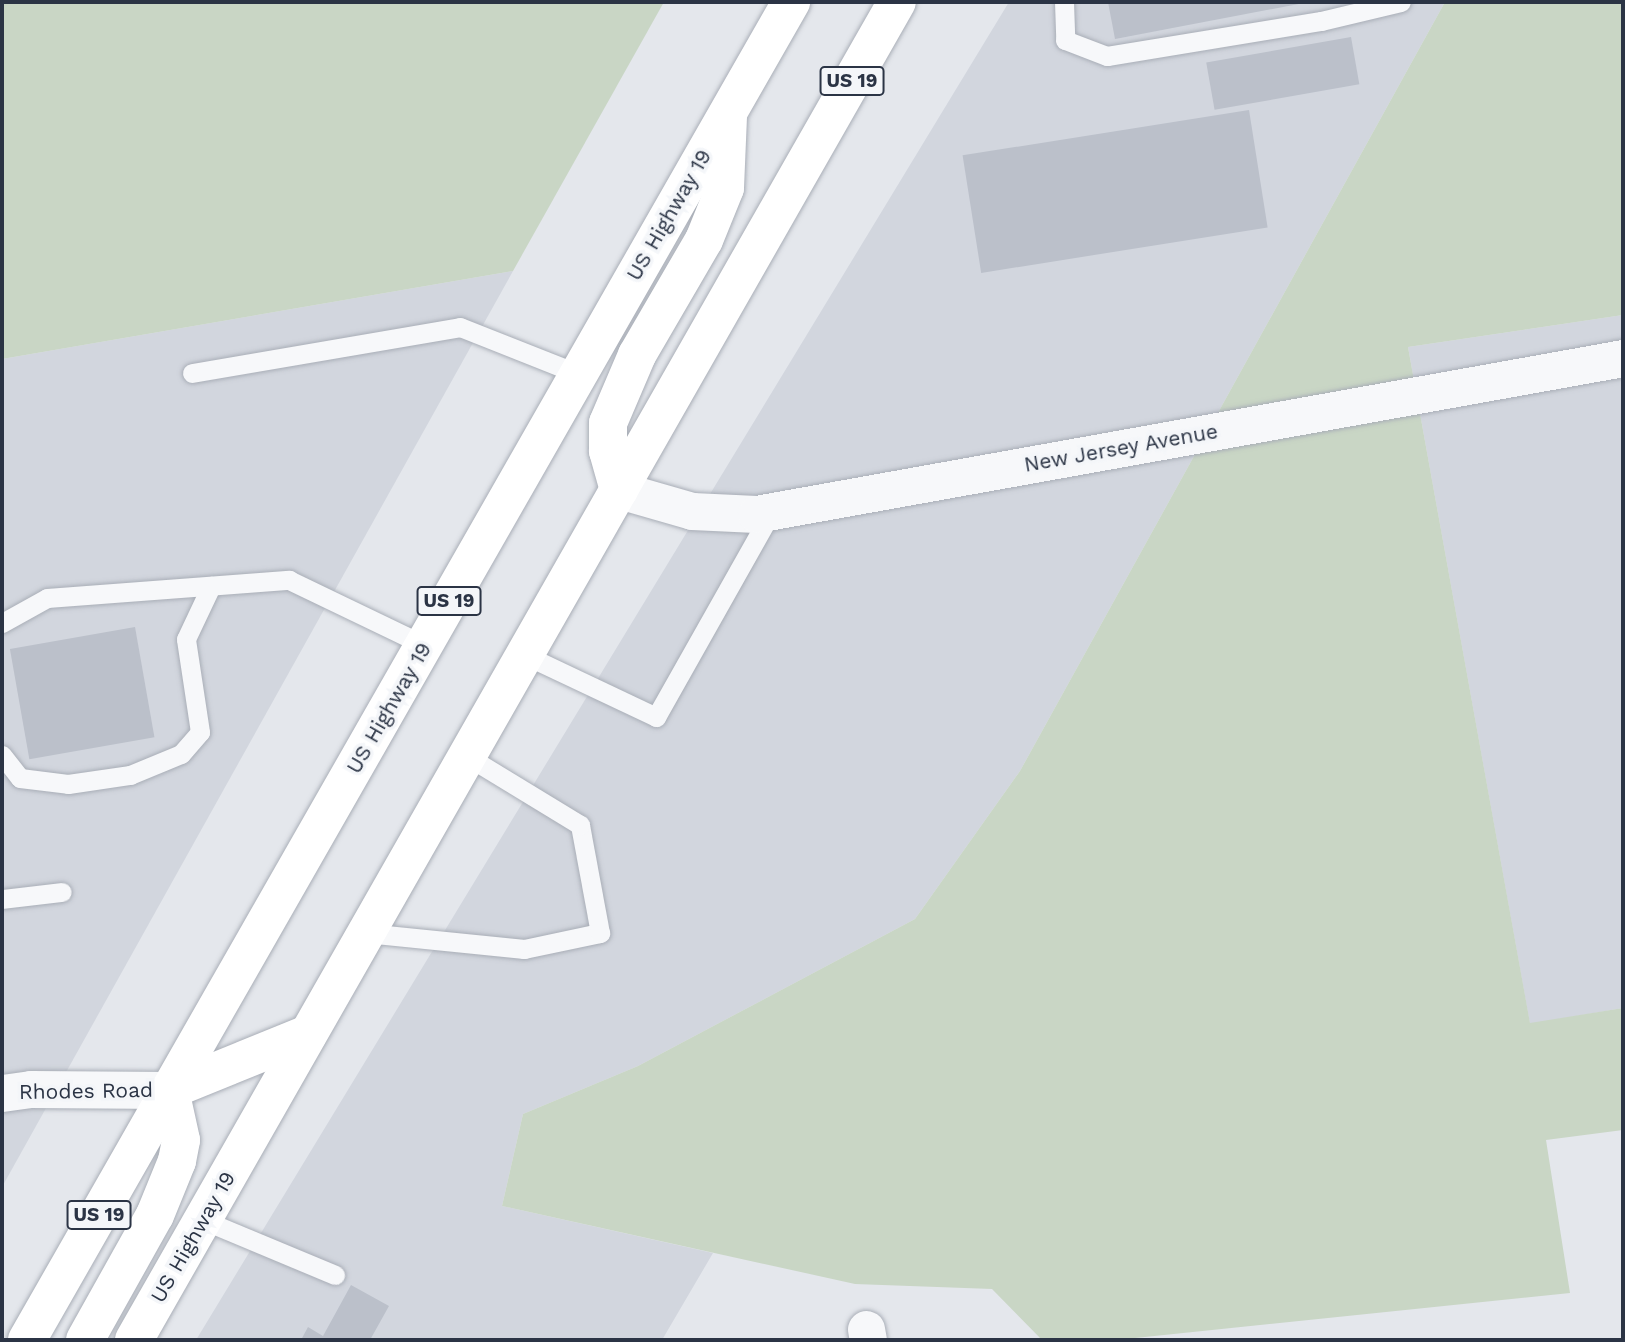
<!DOCTYPE html>
<html>
<head>
<meta charset="utf-8">
<style>
	body { margin:0 }
	#map { position:relative; width:1625px; height:1342px; overflow:hidden; background:#e4e7ec; font-family:"Work Sans",sans-serif }
	div>[style] { position:absolute }
	[style*='--x'] { left:calc(var(--x)*1px); top:calc(var(--y)*1px); width:calc(var(--w)*1px); rotate:calc(var(--a)*1deg) }
	.built>* { inset:0; background:#d2d6de }
	.green>* { inset:0; background:#c9d6c5 }
	.building>* { inset:0; background:#bbc0ca; transform-origin:0 0 }
	.roads { filter:drop-shadow(0 0 2px #a9aeb7) drop-shadow(0 0 2px #a9aeb7) }
	.service>* { height:19px; margin:-9.5px; padding:0 9.5px; transform-origin:9.5px; border-radius:9.5px; background:#f7f8fa }
	.minor>* { height:37px; margin:-18.5px; padding:0 18.5px; transform-origin:18.5px; border-radius:18.5px; background:#f7f8fa }
	.trunk>* { height:38px; margin:-19px; padding:0 19px; transform-origin:19px; border-radius:19px; background:#fff }
	span { translate:-50% -50%; white-space:nowrap; text-align:center; line-height:1.15; -webkit-text-stroke:7px #f4f6f9; paint-order:stroke }
	.shield-label span { padding:2px 5px; background:#f4f6f9; border:2px solid; border-radius:5px; -webkit-text-stroke-width:0 }
	.shield-label { font-size:19px; color:#2b3445; font-weight:700 }
	.street-label { font-size:21px; color:#2b3445 }
	.frame { position:absolute; inset:0; border:4px solid #2b3445; pointer-events:none }
</style>
</head>
<body>
<div id="map">
	<div class="built">
		<div style="clip-path:polygon(1009px 2px,1445px 2px,1020px 771px,915px 919px,638px 1066px,523px 1114px,502px 1206px,713px 1253px,662px 1340px,196px 1340px)"></div>
		<div style="clip-path:polygon(513px 271px,2px 1187px,2px 359px)"></div>
		<div style="clip-path:polygon(1623px 315px,1623px 1008px,1530px 1024px,1408px 347px)"></div>
	</div>
	<div class="green">
		<div style="clip-path:polygon(2px 2px,664px 2px,513px 271px,2px 359px)"></div>
		<div style="clip-path:polygon(1445px 2px,1623px 2px,1623px 315px,1408px 347px,1530px 1023px,1623px 1008px,1623px 1130px,1546px 1140px,1570px 1293px,1116px 1340px,1042px 1340px,992px 1289px,855px 1284px,502px 1206px,523px 1114px,638px 1066px,915px 919px,1020px 771px)"></div>
	</div>
	<div class="building">
		<div style="clip-path:polygon(1108px 2px,1304px 2px,1304px 3px,1115px 39px)"></div>
		<div style="left:1351px;top:37px;width:48px;height:147px;rotate:80deg"></div>
		<div style="left:1249px;top:110px;width:119px;height:290px;rotate:81deg"></div>
		<div style="left:135px;top:627px;width:112px;height:127px;rotate:80deg"></div>
		<div style="clip-path:polygon(351px 1285px,389px 1306px,370px 1340px,301px 1340px,308px 1327px,323px 1336px)"></div>
	</div>
	<div class="roads">
		<div class="service">
			<div style="--x:1064;--y:2;--w:38;--a:88"></div>
			<div style="--x:1065;--y:40;--w:45;--a:20.9"></div>
			<div style="--x:1107;--y:56;--w:217;--a:-9.3"></div>
			<div style="--x:1321;--y:21;--w:82;--a:-13.4"></div>
			<div style="--x:192;--y:373;--w:272;--a:-9.7"></div>
			<div style="--x:460;--y:327;--w:128;--a:21.6"></div>
			<div style="--x:2;--y:623;--w:51;--a:-29.1"></div>
			<div style="--x:47;--y:598;--w:243;--a:-4.3"></div>
			<div style="--x:289;--y:580;--w:150;--a:25.7"></div>
			<div style="--x:525;--y:655;--w:145;--a:25.3"></div>
			<div style="--x:656;--y:717;--w:236;--a:-60.6"></div>
			<div style="--x:2;--y:755;--w:29;--a:52"></div>
			<div style="--x:20;--y:778;--w:48;--a:7.1"></div>
			<div style="--x:68;--y:784;--w:63;--a:-8.3"></div>
			<div style="--x:130;--y:775;--w:55;--a:-22.4"></div>
			<div style="--x:181;--y:754;--w:29;--a:-49"></div>
			<div style="--x:200;--y:732;--w:94;--a:-98.6"></div>
			<div style="--x:186;--y:639;--w:59;--a:-64.7"></div>
			<div style="--x:2;--y:899;--w:60;--a:-6.7"></div>
			<div style="--x:366;--y:933;--w:159;--a:5.8"></div>
			<div style="--x:524;--y:949;--w:78;--a:-11.9"></div>
			<div style="--x:600;--y:933;--w:110;--a:-100.5"></div>
			<div style="--x:580;--y:825;--w:132;--a:-148.6"></div>
			<div style="--x:203;--y:1220;--w:143;--a:22.6"></div>
		</div>
		<div class="minor">
			<div style="--x:619;--y:490;--w:76;--a:16"></div>
			<div style="--x:692;--y:511;--w:64;--a:2.7"></div>
			<div style="--x:756;--y:514;--w:881;--a:-10.2"></div>
			<div style="--x:2;--y:1093;--w:29;--a:-8"></div>
			<div style="--x:31;--y:1089;--w:139;--a:0.4"></div>
			<div style="--x:866;--y:1329;--w:11;--a:80"></div>
		</div>
		<div class="trunk">
			<div style="--x:619;--y:490;--w:41;--a:-105.8"></div>
			<div style="--x:608;--y:451;--w:28;--a:-90"></div>
			<div style="--x:608;--y:423;--w:74;--a:-66.9"></div>
			<div style="--x:637;--y:355;--w:133;--a:-59.8"></div>
			<div style="--x:704;--y:240;--w:56;--a:-68"></div>
			<div style="--x:725;--y:188;--w:71;--a:-87.6"></div>
			<div style="--x:170;--y:1090;--w:149;--a:-22.1"></div>
			<div style="--x:27;--y:1340;--w:1541;--a:-60.27"></div>
			<div style="--x:85;--y:1340;--w:143;--a:-60.8"></div>
			<div style="--x:155;--y:1215;--w:58;--a:-67.8"></div>
			<div style="--x:177;--y:1161;--w:21;--a:-79"></div>
			<div style="--x:181;--y:1140;--w:51;--a:-102.4"></div>
			<div style="--x:134;--y:1340;--w:1540;--a:-60.31"></div>
		</div>
	</div>
	<div class="shield-label">
		<span style="left:852px;top:81px">US 19</span>
		<span style="left:449px;top:601px">US 19</span>
		<span style="left:99px;top:1215px">US 19</span>
	</div>
	<div class="street-label">
		<span style="left:669px;top:215px;rotate:-60deg">US Highway 19</span>
		<span style="left:1121px;top:448px;rotate:-10deg">New Jersey Avenue</span>
		<span style="left:389px;top:708px;rotate:-60deg">US Highway 19</span>
		<span style="left:86px;top:1091px;rotate:-1deg">Rhodes Road</span>
		<span style="left:193px;top:1237px;rotate:-60deg">US Highway 19</span>
	</div>
	<div class="frame"></div>
</div>
</body>
</html>
